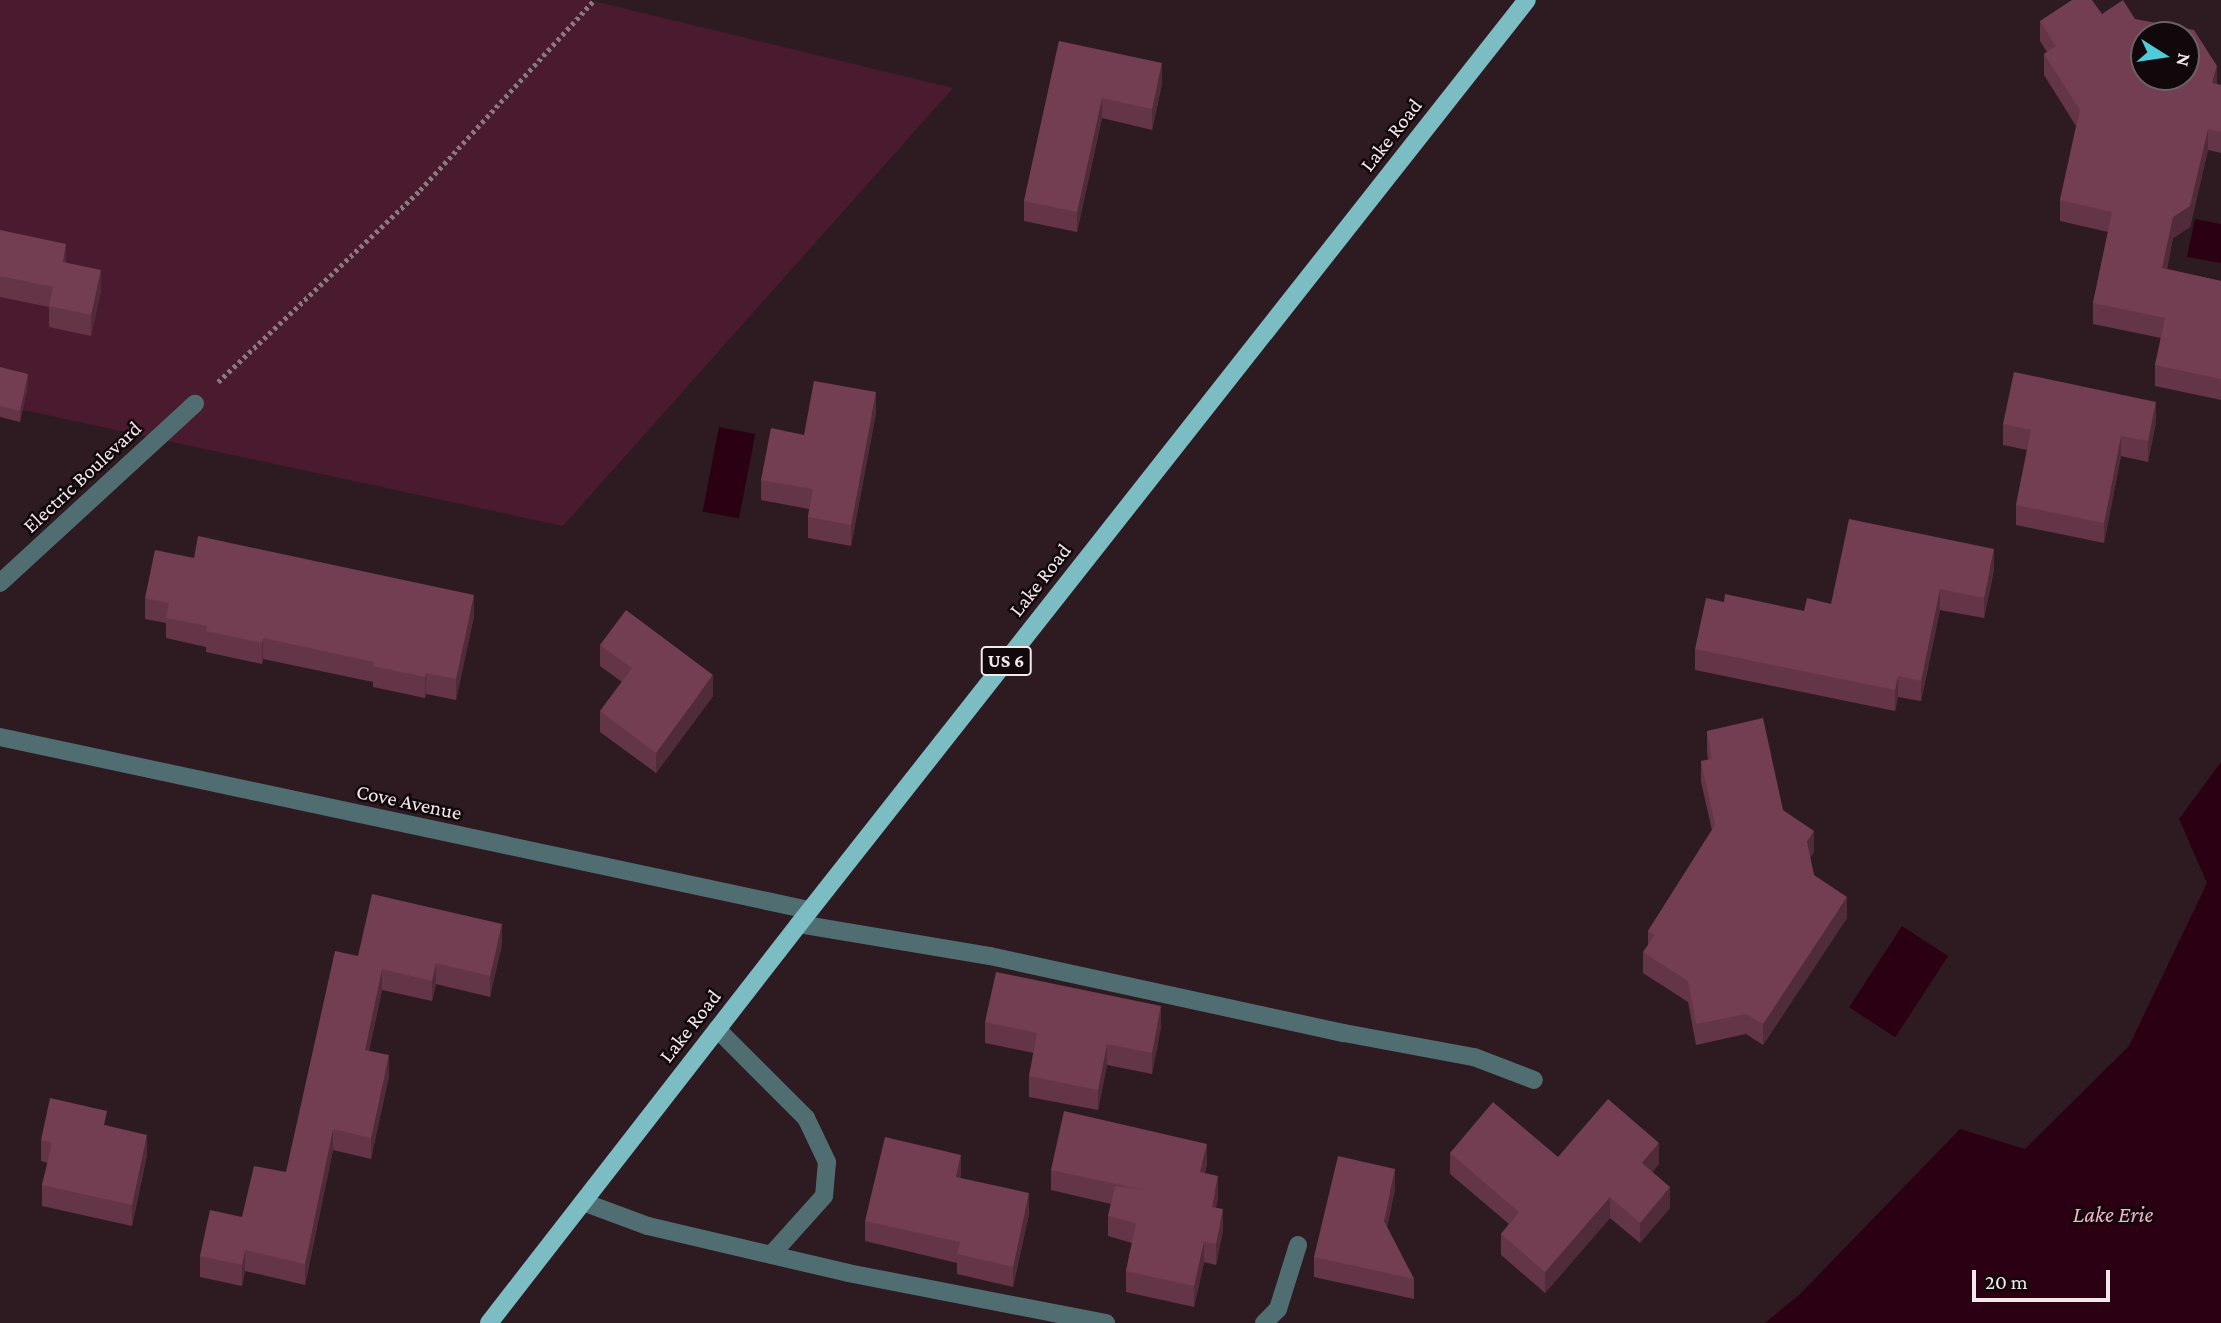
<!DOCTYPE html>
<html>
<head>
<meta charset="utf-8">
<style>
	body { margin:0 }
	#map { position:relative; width:2221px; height:1323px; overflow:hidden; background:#2d1b21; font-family:"Crimson Pro",serif }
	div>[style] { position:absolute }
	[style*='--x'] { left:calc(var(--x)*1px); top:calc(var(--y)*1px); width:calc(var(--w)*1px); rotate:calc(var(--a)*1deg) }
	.green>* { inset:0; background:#4a1b2e }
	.water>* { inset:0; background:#2b0013; transform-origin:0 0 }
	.path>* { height:4.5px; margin-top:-2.25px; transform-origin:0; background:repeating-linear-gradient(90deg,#8a7a7f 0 3.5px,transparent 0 7px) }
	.minor>* { height:18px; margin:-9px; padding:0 9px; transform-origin:9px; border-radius:9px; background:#506e71 }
	.major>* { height:18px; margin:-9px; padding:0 9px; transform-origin:9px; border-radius:9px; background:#7cbcc3 }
	.wall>* { inset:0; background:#633547 }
	.shaded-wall>* { inset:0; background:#502b39 }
	.building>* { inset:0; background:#733e52 }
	span { translate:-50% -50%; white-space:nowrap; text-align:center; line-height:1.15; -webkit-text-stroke:5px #10080b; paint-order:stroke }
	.shield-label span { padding:2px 5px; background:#10080b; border:2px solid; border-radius:5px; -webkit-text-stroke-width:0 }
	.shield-label { font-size:19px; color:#f5e8ec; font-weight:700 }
	.street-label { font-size:21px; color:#f5e8ec }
	.water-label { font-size:23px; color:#f7b1c8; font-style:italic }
	.north { position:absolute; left:2130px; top:21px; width:70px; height:70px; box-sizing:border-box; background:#10080b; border:2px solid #6c6265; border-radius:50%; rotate:102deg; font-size:19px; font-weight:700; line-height:28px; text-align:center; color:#f5e8ec }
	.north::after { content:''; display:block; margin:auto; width:24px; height:32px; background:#52cbd8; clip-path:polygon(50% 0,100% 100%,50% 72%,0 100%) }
	.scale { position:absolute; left:1972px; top:1270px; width:138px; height:32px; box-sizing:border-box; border:4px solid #f5e8ec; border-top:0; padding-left:9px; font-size:21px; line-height:24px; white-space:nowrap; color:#f5e8ec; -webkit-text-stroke:5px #10080b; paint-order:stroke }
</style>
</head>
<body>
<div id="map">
	<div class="green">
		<div style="clip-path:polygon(0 0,589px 0,953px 88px,563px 526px,0 405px)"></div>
	</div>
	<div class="water">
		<div style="clip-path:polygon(2195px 219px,2221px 224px,2221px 263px,2187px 257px)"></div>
		<div style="left:719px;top:427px;width:37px;height:86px;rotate:11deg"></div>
		<div style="clip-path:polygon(2221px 762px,2221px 1323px,1765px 1323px,1800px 1294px,1960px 1129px,2025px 1149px,2129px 1046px,2207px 883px,2179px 819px)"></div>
		<div style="left:1902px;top:926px;width:55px;height:97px;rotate:33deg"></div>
	</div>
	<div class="path">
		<div style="--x:218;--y:382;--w:279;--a:-43.5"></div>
		<div style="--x:420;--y:190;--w:258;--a:-47.5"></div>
	</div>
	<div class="minor">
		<div style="--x:0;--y:583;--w:265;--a:-42.6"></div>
		<div style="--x:0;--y:737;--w:827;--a:12.07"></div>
		<div style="--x:799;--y:924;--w:194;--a:9.5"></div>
		<div style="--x:990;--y:956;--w:362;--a:12.3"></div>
		<div style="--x:1344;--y:1033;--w:132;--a:10.5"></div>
		<div style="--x:1474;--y:1057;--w:64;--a:21"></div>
		<div style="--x:717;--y:1029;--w:126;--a:45"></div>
		<div style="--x:806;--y:1118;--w:49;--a:64.5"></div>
		<div style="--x:827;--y:1162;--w:34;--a:95"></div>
		<div style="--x:824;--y:1196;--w:79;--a:131.9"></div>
		<div style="--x:583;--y:1202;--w:69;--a:20.3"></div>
		<div style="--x:648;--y:1226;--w:205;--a:13.2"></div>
		<div style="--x:848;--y:1273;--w:263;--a:11"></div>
		<div style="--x:1264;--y:1323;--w:20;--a:-45"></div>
		<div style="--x:1278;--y:1309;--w:67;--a:-72.6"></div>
	</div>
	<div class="major">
		<div style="--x:489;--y:1323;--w:505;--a:-52.15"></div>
		<div style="--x:799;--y:924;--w:1176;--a:-51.77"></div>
	</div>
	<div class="wall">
		<div style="clip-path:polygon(2102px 14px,2135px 19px,2217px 84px,2221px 85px,2221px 153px,2208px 150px,2190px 227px,2173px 238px,2167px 269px,2221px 281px,2221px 400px,2155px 386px,2155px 365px,2161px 338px,2093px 324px,2093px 303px,2108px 232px,2060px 221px,2060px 200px,2076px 126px,2044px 75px,2044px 54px,2047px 52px,2040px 41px,2040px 21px)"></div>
		<div style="clip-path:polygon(1059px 41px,1162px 84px,1152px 130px,1102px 118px,1077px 232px,1024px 221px,1024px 201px)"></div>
		<div style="clip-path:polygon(0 230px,66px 263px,101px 291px,91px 336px,49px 327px,49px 307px,0 297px)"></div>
		<div style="clip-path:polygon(0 367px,28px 385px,20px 422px,0 417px)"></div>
		<div style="clip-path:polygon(876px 413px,851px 546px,808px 538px,808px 517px,809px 509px,761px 500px,761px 480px,804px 435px)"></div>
		<div style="clip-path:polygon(2156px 422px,2148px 462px,2121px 456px,2104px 543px,2016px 525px,2016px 505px,2027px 450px,2003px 445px,2003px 424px)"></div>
		<div style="clip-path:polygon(1994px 570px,1984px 618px,1940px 610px,1921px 701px,1898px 697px,1895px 711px,1695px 670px,1695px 649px,1724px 602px,1804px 611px,1831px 604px)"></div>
		<div style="clip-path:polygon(145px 598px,474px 616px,456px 700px,426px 694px,425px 698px,373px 687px,373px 682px,263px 659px,262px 664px,206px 652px,206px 647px,166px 638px,166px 623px,145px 619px)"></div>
		<div style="clip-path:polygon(600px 645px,713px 696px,656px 773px,600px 732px,600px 711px,622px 682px,600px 666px)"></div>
		<div style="clip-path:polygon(1707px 731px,1783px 810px,1814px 852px,1810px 858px,1814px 875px,1847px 918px,1763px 1045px,1746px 1034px,1696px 1045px,1688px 1002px,1643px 973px,1643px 952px,1648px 945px,1648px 931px,1712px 830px,1701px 782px,1701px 761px,1708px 760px,1707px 751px)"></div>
		<div style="clip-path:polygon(502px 944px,490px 997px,436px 984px,432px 1001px,382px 990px,369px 1051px,389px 1076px,371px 1159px,333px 1150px,305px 1285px,245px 1271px,242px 1286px,200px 1277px,200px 1256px,242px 1217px,286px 1172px,358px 956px)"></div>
		<div style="clip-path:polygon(985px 1022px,1161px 1027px,1152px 1074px,1107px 1065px,1098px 1110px,1029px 1097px,1029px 1076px,1034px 1053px,985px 1043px)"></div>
		<div style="clip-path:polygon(107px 1125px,147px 1155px,132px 1226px,42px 1206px,42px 1185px,48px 1163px,41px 1161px,41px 1140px)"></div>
		<div style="clip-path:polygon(1450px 1153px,1558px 1157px,1659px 1164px,1652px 1172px,1670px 1208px,1640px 1243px,1610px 1218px,1545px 1293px,1501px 1255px,1501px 1234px,1509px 1224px,1450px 1174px)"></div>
		<div style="clip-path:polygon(1207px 1164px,1205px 1173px,1218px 1197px,1216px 1208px,1223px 1230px,1216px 1265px,1204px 1262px,1194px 1307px,1126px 1292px,1126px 1271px,1132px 1243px,1108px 1236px,1108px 1216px,1111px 1204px,1051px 1190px,1051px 1170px)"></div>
		<div style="clip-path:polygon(961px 1178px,1029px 1214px,1013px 1287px,957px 1274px,957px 1263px,865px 1241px,865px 1221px)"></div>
		<div style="clip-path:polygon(1395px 1189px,1387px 1227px,1414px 1279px,1414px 1299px,1314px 1277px,1314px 1257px)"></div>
	</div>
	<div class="shaded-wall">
		<div style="clip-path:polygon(1162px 63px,1162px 84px,1152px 130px,1152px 109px)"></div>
		<div style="clip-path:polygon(2217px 66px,2217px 87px,2212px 83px)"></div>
		<div style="clip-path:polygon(1102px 98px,1102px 118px,1077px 232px,1077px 212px)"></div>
		<div style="clip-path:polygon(2208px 129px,2208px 150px,2190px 227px,2173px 238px,2162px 289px,2162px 268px,2173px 217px)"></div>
		<div style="clip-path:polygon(66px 244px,66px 265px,63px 262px)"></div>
		<div style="clip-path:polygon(101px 270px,101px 291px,91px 336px,91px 315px)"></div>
		<div style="clip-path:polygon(28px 374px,28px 385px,20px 422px,20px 411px)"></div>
		<div style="clip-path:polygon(876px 392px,876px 413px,851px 546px,851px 525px)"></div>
		<div style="clip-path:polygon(2156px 402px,2156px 422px,2148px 462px,2148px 441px)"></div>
		<div style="clip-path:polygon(2121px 436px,2121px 456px,2104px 543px,2104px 523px)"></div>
		<div style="clip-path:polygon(1994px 549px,1994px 570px,1984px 618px,1984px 598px)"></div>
		<div style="clip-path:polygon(1940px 589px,1940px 610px,1921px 701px,1921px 681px)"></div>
		<div style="clip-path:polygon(474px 595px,474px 616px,456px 700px,456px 679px)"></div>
		<div style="clip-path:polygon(263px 638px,263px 659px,262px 664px,262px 643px)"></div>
		<div style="clip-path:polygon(426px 673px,426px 694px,425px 698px,425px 677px)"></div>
		<div style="clip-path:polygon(713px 675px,713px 696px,656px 773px,656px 753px)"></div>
		<div style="clip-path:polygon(1898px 676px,1898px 697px,1895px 711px,1895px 690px)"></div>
		<div style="clip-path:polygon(1814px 831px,1814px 852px,1807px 863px,1807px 842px)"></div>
		<div style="clip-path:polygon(1847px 897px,1847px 918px,1763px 1045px,1763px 1024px)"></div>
		<div style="clip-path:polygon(502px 924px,502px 944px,490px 997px,490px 976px)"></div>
		<div style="clip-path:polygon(436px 963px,436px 984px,432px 1001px,432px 981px)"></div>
		<div style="clip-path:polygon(382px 969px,382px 990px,365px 1070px,365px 1050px)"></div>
		<div style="clip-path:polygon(1161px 1006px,1161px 1027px,1152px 1074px,1152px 1053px)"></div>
		<div style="clip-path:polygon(1107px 1044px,1107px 1065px,1098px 1110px,1098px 1090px)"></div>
		<div style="clip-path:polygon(389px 1055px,389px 1076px,371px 1159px,371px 1138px)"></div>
		<div style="clip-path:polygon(333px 1129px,333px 1150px,305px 1285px,305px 1264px)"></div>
		<div style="clip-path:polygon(147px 1135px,147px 1155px,132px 1226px,132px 1205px)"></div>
		<div style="clip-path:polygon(1659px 1143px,1659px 1164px,1642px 1184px,1642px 1163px)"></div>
		<div style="clip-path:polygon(1207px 1144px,1207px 1164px,1200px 1193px,1200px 1172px)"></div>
		<div style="clip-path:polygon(961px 1155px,961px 1176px,956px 1197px,956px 1177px)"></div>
		<div style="clip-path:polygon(1395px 1169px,1395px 1189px,1384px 1241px,1384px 1221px)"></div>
		<div style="clip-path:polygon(1218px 1176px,1218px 1197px,1212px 1228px,1212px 1207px)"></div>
		<div style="clip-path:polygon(1670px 1187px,1670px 1208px,1640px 1243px,1640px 1223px)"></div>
		<div style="clip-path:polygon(1029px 1193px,1029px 1214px,1013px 1287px,1013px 1267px)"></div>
		<div style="clip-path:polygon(1610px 1197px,1610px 1218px,1545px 1293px,1545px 1272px)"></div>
		<div style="clip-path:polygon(1223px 1209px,1223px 1230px,1216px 1265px,1216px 1244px)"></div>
		<div style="clip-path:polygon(1204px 1241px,1204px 1262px,1194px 1307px,1194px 1286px)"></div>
		<div style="clip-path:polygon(245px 1250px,245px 1271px,242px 1286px,242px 1265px)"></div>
	</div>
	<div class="building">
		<div style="clip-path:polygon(evenodd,2072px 0,2092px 0,2102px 14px,2123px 0,2135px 19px,2194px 30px,2217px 66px,2212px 83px,2221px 85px,2221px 132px,2208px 129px,2190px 206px,2173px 217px,2162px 268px,2221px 281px,2221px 379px,2155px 365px,2165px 318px,2093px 303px,2112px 212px,2060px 200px,2080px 110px,2044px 54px,2056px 46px,2040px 21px,2072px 0,2144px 35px,2186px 35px,2186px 77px,2144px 77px,2144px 35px)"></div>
		<div style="clip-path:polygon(1059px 41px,1162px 63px,1152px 109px,1102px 98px,1077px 212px,1024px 201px)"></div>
		<div style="clip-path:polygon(0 230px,66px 244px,63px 262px,101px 270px,91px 315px,49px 306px,53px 287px,0 276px)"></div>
		<div style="clip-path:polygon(0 367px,28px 374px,20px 411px,0 406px)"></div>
		<div style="clip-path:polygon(2014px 372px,2156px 402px,2148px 441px,2121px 436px,2104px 523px,2016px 505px,2031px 430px,2003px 424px)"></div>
		<div style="clip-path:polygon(814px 381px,876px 392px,851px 525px,808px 517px,813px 489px,761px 480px,771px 428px,804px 435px)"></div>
		<div style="clip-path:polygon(1849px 519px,1994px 549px,1984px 598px,1940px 589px,1921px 681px,1898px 676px,1895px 690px,1695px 649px,1706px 598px,1724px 602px,1725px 594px,1804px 611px,1807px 598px,1831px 604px)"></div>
		<div style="clip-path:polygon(198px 536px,474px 595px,456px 679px,426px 673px,425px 677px,373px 666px,374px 662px,263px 638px,262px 643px,206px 631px,207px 626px,166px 618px,169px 603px,145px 598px,155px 550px,194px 558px)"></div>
		<div style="clip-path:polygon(626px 610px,713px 675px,656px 753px,600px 711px,632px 668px,600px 645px)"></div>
		<div style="clip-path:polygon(1763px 718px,1783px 810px,1814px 831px,1807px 842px,1814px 875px,1847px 897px,1763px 1024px,1746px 1014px,1696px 1024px,1688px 981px,1643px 952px,1655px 935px,1648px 931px,1715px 825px,1701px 761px,1712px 759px,1707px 731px)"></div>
		<div style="clip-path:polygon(372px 894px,502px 924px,490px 976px,436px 963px,432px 981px,382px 969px,365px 1050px,389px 1055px,371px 1138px,333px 1129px,305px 1264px,245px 1250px,242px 1265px,200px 1256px,210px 1210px,242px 1217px,254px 1166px,286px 1172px,335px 951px,358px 956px)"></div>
		<div style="clip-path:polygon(996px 972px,1161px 1006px,1152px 1053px,1107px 1044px,1098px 1090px,1029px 1076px,1037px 1033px,985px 1022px)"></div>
		<div style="clip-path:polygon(50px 1098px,107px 1111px,104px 1125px,147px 1135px,132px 1205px,42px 1185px,52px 1143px,41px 1140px)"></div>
		<div style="clip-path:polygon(1608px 1099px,1659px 1143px,1642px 1163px,1670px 1187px,1640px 1223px,1610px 1197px,1545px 1272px,1501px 1234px,1519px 1212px,1450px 1153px,1493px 1102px,1558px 1157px)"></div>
		<div style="clip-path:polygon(1064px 1111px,1207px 1144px,1200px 1172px,1218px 1176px,1212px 1207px,1223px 1209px,1216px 1244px,1204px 1241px,1194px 1286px,1126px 1271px,1136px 1223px,1108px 1216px,1115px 1186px,1144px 1190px,1051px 1170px)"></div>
		<div style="clip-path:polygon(885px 1137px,961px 1155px,956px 1177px,1029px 1193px,1013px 1267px,957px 1254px,960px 1242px,865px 1221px)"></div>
		<div style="clip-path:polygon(1338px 1156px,1395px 1169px,1384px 1221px,1414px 1279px,1314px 1257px)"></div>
	</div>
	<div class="shield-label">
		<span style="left:1006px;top:661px">US 6</span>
	</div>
	<div class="street-label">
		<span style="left:1391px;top:135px;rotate:-52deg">Lake Road</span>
		<span style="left:82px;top:477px;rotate:-43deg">Electric Boulevard</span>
		<span style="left:1040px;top:580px;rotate:-52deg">Lake Road</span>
		<span style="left:409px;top:802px;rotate:12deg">Cove Avenue</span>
		<span style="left:690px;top:1026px;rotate:-52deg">Lake Road</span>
	</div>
	<div class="water-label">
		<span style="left:2113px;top:1214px">Lake Erie</span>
	</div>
	<div class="north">N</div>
	<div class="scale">20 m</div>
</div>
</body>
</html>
